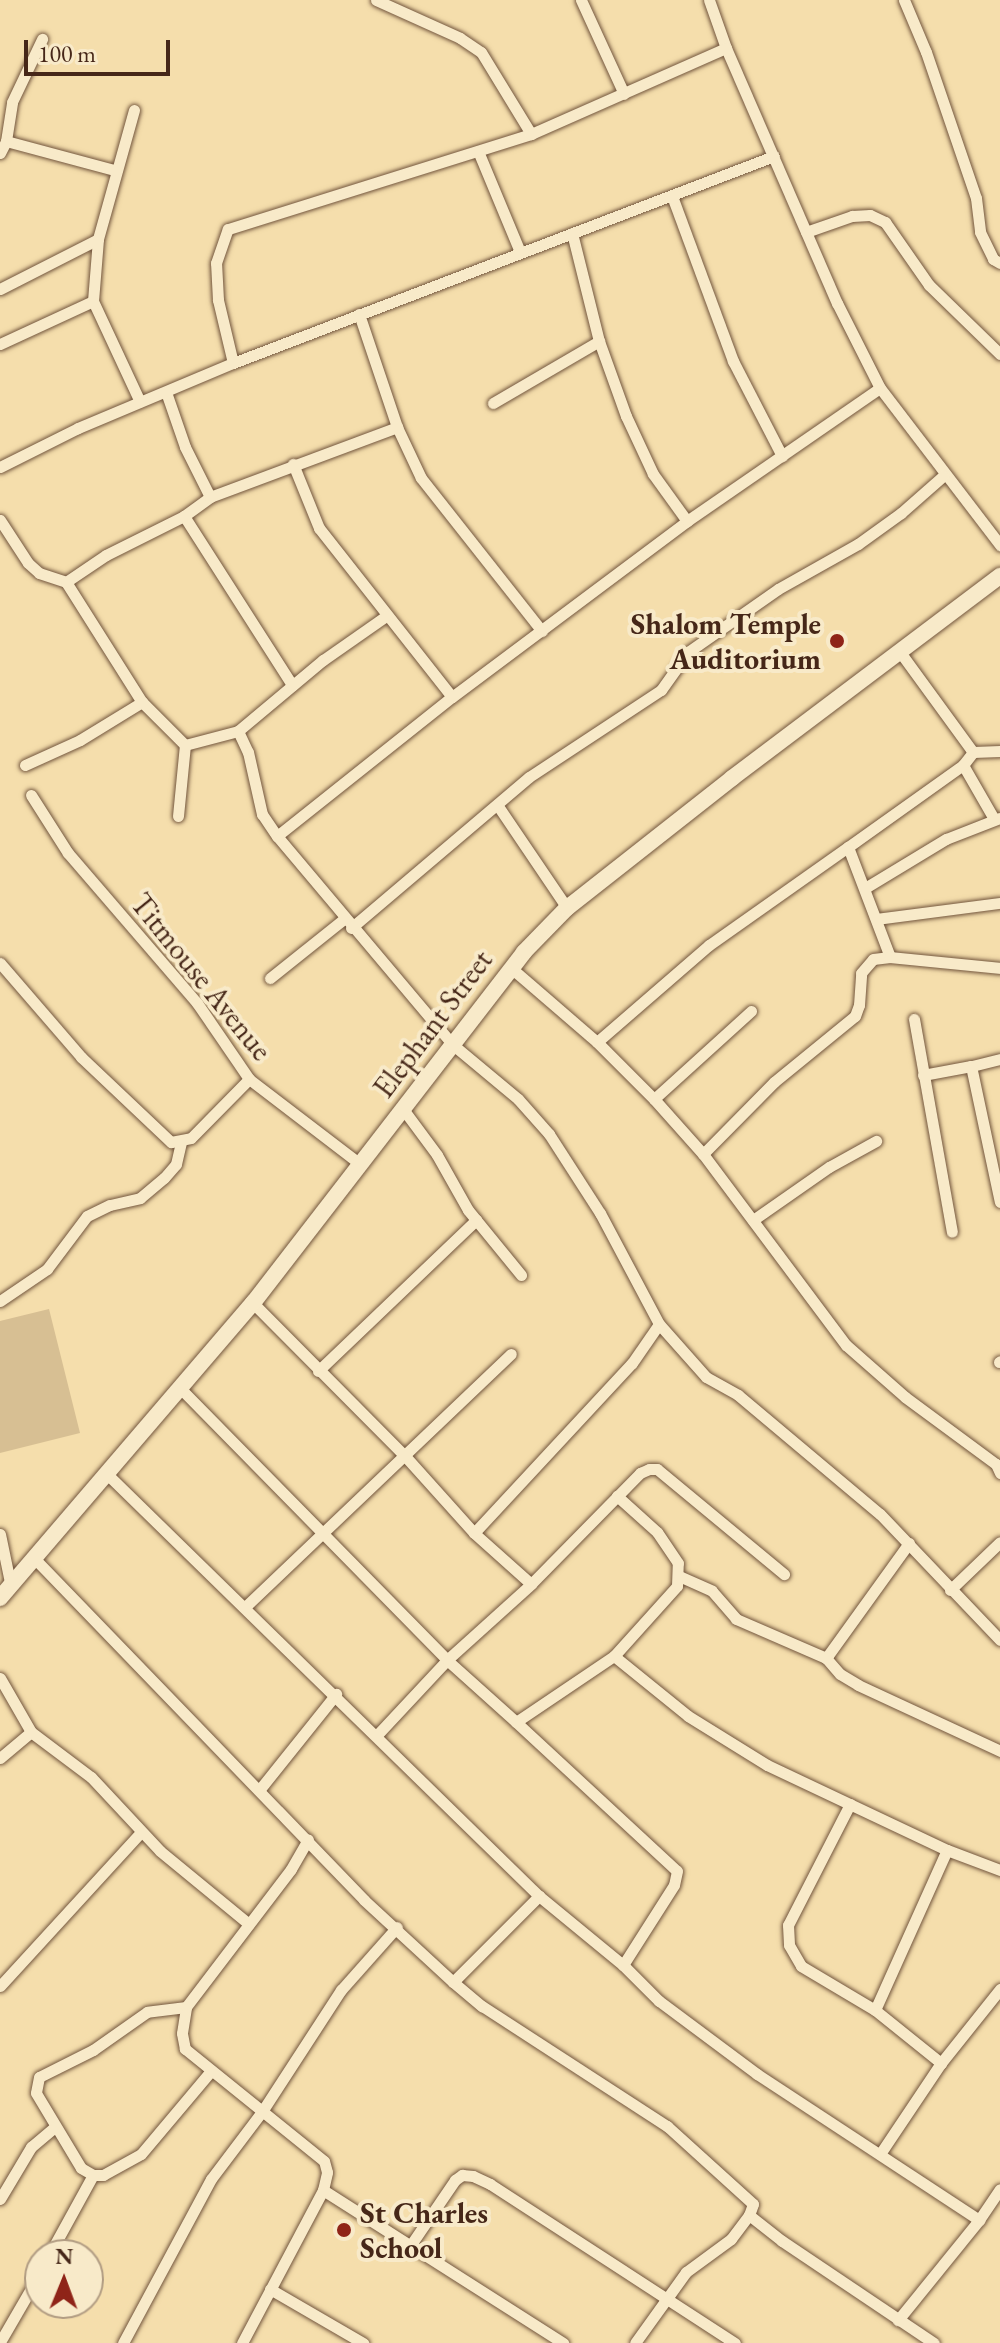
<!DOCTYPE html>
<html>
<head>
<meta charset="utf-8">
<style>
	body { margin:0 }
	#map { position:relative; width:1000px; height:2343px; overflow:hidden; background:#f5deac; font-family:"EB Garamond",serif }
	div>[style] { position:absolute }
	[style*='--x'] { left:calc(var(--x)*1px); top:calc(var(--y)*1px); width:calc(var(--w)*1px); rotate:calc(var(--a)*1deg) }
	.green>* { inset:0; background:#d7bf93 }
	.roads { filter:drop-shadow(0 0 2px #72553d) drop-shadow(0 0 2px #72553d) }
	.minor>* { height:11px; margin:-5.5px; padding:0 5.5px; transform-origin:5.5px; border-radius:5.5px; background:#f8eac9 }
	.secondary>* { height:16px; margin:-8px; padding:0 8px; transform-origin:8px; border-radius:8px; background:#f8eac9 }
	.dots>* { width:22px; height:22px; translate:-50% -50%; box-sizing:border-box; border:4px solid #f8eac9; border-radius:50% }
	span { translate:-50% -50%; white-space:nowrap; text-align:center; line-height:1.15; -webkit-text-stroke:8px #f8eac9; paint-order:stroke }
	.poi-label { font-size:30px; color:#462718; font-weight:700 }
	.right { translate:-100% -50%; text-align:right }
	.left { translate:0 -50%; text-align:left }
	.street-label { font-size:30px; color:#462718 }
	.north { position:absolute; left:24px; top:2239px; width:80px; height:80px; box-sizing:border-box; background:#f8eac9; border:2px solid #b19c82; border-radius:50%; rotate:1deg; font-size:22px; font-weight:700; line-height:32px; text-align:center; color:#462718 }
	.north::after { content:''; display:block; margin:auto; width:28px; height:36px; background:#8f2418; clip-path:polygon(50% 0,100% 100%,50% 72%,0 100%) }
	.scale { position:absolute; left:24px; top:40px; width:146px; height:36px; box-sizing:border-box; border:4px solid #462718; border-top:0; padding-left:10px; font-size:24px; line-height:28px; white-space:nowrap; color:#462718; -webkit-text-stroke:6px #f8eac9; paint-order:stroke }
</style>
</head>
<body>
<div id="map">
	<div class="green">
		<div style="clip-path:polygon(49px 1309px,80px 1433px,0 1453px,0 1321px)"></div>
	</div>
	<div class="roads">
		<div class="minor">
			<div style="--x:376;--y:0;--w:92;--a:24.3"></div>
			<div style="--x:460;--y:38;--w:25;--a:34"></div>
			<div style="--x:481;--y:52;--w:96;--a:58.6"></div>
			<div style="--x:581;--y:0;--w:103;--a:65.4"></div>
			<div style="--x:709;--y:0;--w:51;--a:70.5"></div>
			<div style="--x:726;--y:48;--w:278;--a:66.5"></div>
			<div style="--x:837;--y:303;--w:95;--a:63.2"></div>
			<div style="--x:880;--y:388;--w:198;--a:52.6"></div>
			<div style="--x:904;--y:0;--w:56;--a:67.1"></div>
			<div style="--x:926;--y:52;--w:154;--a:71.1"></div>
			<div style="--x:976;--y:198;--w:34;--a:83"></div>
			<div style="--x:980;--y:232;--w:30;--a:64"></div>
			<div style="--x:993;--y:259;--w:8;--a:30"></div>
			<div style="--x:134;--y:110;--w:134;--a:105.6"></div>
			<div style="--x:98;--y:239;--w:62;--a:94.6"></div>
			<div style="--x:93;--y:301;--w:111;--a:65"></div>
			<div style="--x:6;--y:141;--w:112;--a:15"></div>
			<div style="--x:478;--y:151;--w:109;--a:67.4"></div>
			<div style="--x:0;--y:153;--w:13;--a:-63"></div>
			<div style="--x:6;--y:141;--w:39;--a:-81"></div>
			<div style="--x:12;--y:102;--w:70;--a:-64.5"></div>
			<div style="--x:672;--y:196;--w:176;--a:69.7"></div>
			<div style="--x:733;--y:361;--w:107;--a:62.7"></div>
			<div style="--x:806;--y:232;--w:49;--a:-19.2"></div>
			<div style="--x:852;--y:216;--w:18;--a:-3"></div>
			<div style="--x:870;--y:215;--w:17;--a:25"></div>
			<div style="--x:885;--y:222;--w:77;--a:55.1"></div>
			<div style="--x:929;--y:285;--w:99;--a:44.2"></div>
			<div style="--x:572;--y:233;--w:111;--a:76"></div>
			<div style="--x:599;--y:341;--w:80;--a:70.2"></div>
			<div style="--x:626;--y:416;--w:64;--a:65"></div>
			<div style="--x:653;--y:474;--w:58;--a:54.1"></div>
			<div style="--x:0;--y:289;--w:110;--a:-27"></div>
			<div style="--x:359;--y:314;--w:119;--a:71.4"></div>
			<div style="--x:397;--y:427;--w:56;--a:64.8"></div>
			<div style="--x:421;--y:478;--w:195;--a:51.7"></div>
			<div style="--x:0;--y:344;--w:102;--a:-24.8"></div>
			<div style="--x:233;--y:363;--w:65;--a:-103.4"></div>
			<div style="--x:218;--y:300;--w:37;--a:-93"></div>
			<div style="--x:216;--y:263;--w:36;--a:-71"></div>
			<div style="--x:228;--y:229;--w:318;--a:-17.4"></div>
			<div style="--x:531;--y:134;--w:213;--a:-23.8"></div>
			<div style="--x:166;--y:392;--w:58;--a:70.9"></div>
			<div style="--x:185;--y:447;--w:56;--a:63.4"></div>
			<div style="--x:493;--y:403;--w:123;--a:-30.3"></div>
			<div style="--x:293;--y:464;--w:69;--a:67.9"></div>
			<div style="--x:319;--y:528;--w:215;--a:51.8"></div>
			<div style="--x:0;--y:467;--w:87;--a:-26.6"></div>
			<div style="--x:78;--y:428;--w:168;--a:-22.8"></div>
			<div style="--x:233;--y:363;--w:579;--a:-20.94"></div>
			<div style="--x:184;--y:516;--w:201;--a:57.4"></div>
			<div style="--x:0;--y:520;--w:51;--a:56.9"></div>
			<div style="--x:28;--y:563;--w:15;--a:42"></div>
			<div style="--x:39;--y:573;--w:28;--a:18"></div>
			<div style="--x:66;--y:582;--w:142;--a:57.7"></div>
			<div style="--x:142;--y:702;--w:61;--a:45"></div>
			<div style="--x:66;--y:582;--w:48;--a:-34"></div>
			<div style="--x:106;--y:555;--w:87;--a:-26.6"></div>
			<div style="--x:184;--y:516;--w:32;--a:-36"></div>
			<div style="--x:210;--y:497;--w:200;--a:-20.5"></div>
			<div style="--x:900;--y:652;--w:124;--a:53.9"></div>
			<div style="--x:973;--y:752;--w:27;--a:-2"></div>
			<div style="--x:238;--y:731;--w:23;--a:65"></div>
			<div style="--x:248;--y:752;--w:64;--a:77.3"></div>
			<div style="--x:262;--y:814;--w:27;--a:56"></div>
			<div style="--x:277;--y:836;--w:272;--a:49.9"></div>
			<div style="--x:452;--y:1044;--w:86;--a:39.8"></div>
			<div style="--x:518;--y:1099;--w:47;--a:48.5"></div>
			<div style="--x:549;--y:1134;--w:94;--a:57.2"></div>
			<div style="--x:600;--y:1213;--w:126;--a:62"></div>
			<div style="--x:659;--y:1324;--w:71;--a:48.4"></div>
			<div style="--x:706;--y:1377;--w:37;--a:29"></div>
			<div style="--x:738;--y:1395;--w:185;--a:40"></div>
			<div style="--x:880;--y:1514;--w:174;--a:46.4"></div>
			<div style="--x:185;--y:745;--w:55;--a:-14.8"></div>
			<div style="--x:238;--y:731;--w:111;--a:-39.9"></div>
			<div style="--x:323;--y:660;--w:77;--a:-34.9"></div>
			<div style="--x:25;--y:765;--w:60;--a:-24.4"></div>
			<div style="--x:80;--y:740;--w:73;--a:-31.5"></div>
			<div style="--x:963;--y:765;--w:62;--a:60.1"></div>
			<div style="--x:31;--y:795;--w:69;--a:57.5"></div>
			<div style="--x:68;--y:853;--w:198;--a:49.3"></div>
			<div style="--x:197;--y:1003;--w:92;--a:55.6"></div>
			<div style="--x:249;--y:1079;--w:140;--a:37.4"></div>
			<div style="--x:498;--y:806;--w:123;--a:55.9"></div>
			<div style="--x:178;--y:816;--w:71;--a:-84.4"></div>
			<div style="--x:277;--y:836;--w:223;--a:-38.5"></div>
			<div style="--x:452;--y:697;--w:294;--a:-36.8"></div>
			<div style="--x:687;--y:521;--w:234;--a:-34.6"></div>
			<div style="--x:865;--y:888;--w:95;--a:-31.2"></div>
			<div style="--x:946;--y:839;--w:58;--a:-21.3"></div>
			<div style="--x:876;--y:919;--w:125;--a:-7.4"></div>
			<div style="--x:351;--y:928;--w:233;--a:-40.3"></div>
			<div style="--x:529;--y:777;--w:158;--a:-33.4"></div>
			<div style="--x:661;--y:690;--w:47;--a:-54.6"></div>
			<div style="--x:688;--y:652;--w:110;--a:-35"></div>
			<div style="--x:778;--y:589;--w:92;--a:-29.4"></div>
			<div style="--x:858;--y:544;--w:53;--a:-35.8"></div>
			<div style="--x:901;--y:513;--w:56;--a:-41.4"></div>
			<div style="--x:890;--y:957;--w:118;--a:-110.9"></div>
			<div style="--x:848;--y:847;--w:141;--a:-35.5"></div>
			<div style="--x:963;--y:765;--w:16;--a:-52"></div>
			<div style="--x:0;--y:963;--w:124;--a:49.2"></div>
			<div style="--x:81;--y:1057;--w:124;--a:43.4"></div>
			<div style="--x:171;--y:1142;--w:20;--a:-11"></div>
			<div style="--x:191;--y:1138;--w:83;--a:-45.5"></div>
			<div style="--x:510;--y:967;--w:115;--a:40.8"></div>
			<div style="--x:597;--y:1042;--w:81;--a:45"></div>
			<div style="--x:654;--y:1099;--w:74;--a:48.3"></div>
			<div style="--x:703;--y:1154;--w:239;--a:53.2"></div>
			<div style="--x:846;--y:1345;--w:79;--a:41.4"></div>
			<div style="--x:905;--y:1397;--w:113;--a:36.4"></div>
			<div style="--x:996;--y:1464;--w:10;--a:66"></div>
			<div style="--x:270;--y:978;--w:95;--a:-38.6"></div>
			<div style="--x:914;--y:1019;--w:216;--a:79.9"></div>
			<div style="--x:597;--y:1042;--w:148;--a:-40.9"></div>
			<div style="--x:709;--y:945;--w:170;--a:-35.2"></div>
			<div style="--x:1000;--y:1059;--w:30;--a:166"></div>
			<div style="--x:971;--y:1066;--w:139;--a:78"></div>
			<div style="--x:923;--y:1075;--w:49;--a:-10.6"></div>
			<div style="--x:654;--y:1099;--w:131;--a:-42.2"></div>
			<div style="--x:403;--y:1109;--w:57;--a:53.5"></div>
			<div style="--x:437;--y:1155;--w:63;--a:60.6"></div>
			<div style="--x:468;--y:1210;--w:84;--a:50.8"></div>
			<div style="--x:703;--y:1154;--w:101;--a:-45.4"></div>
			<div style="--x:774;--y:1082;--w:104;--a:-39.2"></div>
			<div style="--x:855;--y:1016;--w:12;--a:-70"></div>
			<div style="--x:859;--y:1005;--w:32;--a:-86"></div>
			<div style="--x:861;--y:973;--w:18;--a:-49"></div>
			<div style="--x:873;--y:959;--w:17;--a:-7"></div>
			<div style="--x:890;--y:957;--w:111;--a:5.7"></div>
			<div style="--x:753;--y:1220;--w:93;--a:-34.9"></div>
			<div style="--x:829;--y:1167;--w:54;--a:-29"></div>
			<div style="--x:0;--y:1301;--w:57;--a:-34.2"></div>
			<div style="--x:47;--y:1269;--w:66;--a:-53"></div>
			<div style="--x:87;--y:1216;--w:25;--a:-26"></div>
			<div style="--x:110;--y:1205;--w:31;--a:-13"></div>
			<div style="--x:140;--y:1198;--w:31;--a:-40"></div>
			<div style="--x:164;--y:1178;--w:18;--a:-49"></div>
			<div style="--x:176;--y:1164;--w:23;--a:-77"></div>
			<div style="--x:253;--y:1303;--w:216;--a:45.2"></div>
			<div style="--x:405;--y:1456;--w:103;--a:48.1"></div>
			<div style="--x:474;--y:1533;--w:76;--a:41.8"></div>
			<div style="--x:999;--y:1362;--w:1;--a:-45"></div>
			<div style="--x:318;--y:1371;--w:219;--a:-43.7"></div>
			<div style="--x:181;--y:1389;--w:380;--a:45.5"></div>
			<div style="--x:447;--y:1660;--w:93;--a:41.9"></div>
			<div style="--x:516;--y:1722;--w:118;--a:-34"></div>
			<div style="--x:614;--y:1656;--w:94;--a:-48"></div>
			<div style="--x:677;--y:1586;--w:23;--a:-88"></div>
			<div style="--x:678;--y:1563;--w:37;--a:-124"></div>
			<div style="--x:657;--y:1532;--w:54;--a:-138"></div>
			<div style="--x:108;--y:1475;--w:602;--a:44.33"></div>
			<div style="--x:539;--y:1896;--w:109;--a:39.4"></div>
			<div style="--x:623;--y:1965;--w:51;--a:45"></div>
			<div style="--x:659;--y:2001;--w:122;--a:36.7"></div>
			<div style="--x:757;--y:2074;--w:266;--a:33.3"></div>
			<div style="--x:979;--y:2220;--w:129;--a:129"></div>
			<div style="--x:474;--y:1533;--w:232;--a:-47.1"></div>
			<div style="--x:632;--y:1363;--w:47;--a:-55.3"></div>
			<div style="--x:0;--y:1534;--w:54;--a:78.3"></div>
			<div style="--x:909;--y:1543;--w:142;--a:125.8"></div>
			<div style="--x:826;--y:1658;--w:21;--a:49"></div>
			<div style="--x:840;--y:1674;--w:21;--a:31"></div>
			<div style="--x:858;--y:1685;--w:157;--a:24.9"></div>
			<div style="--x:35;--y:1559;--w:474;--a:46"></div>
			<div style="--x:364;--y:1900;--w:121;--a:42.7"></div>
			<div style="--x:453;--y:1982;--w:38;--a:40"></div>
			<div style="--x:482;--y:2006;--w:221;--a:33"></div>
			<div style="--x:667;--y:2126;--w:116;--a:42.2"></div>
			<div style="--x:753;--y:2204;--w:12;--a:110"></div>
			<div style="--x:749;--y:2215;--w:30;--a:127"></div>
			<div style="--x:731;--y:2239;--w:56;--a:143.7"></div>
			<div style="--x:686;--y:2272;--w:87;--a:125.7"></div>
			<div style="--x:679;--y:1576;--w:36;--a:24"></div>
			<div style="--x:712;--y:1591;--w:37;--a:49"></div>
			<div style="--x:736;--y:1619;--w:98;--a:23.4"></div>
			<div style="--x:950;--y:1590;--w:69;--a:-43.8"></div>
			<div style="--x:245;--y:1607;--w:367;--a:-43.6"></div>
			<div style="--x:614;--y:1656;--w:95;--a:39"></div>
			<div style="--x:688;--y:1716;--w:93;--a:31.8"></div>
			<div style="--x:767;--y:1765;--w:199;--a:25.3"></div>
			<div style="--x:947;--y:1850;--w:57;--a:20.7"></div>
			<div style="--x:0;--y:1678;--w:62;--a:60.1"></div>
			<div style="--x:31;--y:1732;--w:75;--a:36.9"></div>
			<div style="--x:91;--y:1777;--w:101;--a:47"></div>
			<div style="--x:160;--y:1851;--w:115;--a:39.4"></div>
			<div style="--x:516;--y:1722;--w:219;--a:42.8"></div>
			<div style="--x:677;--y:1871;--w:14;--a:102"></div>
			<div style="--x:674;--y:1885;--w:95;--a:122.5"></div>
			<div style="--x:377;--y:1735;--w:103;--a:-47"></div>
			<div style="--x:447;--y:1660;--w:113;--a:-42.1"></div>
			<div style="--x:531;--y:1584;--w:156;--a:-45.5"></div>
			<div style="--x:640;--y:1473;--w:10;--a:-24"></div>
			<div style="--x:649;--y:1469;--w:8;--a:0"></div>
			<div style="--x:657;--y:1469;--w:165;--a:39.6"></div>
			<div style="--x:0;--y:1758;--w:40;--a:-40"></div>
			<div style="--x:260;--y:1789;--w:122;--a:-51.3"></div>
			<div style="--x:850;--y:1804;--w:136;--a:117.1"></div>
			<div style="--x:788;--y:1925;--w:20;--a:87"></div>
			<div style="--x:789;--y:1945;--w:24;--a:60"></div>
			<div style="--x:801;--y:1966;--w:86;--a:30.7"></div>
			<div style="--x:875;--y:2010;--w:85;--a:38.8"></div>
			<div style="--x:453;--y:1982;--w:122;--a:-45"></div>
			<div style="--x:0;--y:1986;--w:209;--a:-47.5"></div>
			<div style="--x:186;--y:2007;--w:39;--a:173"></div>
			<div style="--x:147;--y:2012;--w:66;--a:144.9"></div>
			<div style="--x:93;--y:2050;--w:60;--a:153.4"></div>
			<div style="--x:39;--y:2077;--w:16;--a:101"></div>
			<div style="--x:36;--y:2093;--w:87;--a:59"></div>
			<div style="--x:81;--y:2168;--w:14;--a:30"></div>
			<div style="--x:93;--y:2175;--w:10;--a:0"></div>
			<div style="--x:103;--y:2175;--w:43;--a:-28.9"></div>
			<div style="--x:141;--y:2154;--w:107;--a:-49.9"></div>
			<div style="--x:875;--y:2010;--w:175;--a:-65.8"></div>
			<div style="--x:880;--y:2154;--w:110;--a:-56.2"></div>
			<div style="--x:941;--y:2063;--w:95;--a:-51.4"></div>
			<div style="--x:323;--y:2190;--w:285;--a:32.5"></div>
			<div style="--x:0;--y:2199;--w:61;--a:-59.2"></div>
			<div style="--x:31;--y:2147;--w:31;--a:-40"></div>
			<div style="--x:749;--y:2215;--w:42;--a:38.2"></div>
			<div style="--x:782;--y:2241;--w:183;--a:33.9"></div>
			<div style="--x:979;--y:2220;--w:37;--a:-56"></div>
			<div style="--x:410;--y:2246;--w:80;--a:-55.7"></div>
			<div style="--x:455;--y:2180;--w:9;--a:-36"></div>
			<div style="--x:462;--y:2175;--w:11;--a:5"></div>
			<div style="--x:473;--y:2176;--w:19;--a:25"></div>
			<div style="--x:490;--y:2184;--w:292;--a:33"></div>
			<div style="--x:49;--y:2255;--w:91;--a:-61.2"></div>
			<div style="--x:270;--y:2289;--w:108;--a:30.1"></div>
			<div style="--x:0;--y:2342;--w:80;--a:-59.9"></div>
			<div style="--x:123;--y:2343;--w:186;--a:-61.8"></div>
			<div style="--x:211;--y:2179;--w:83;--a:-52.9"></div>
			<div style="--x:261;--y:2113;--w:147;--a:-57"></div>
			<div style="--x:341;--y:1990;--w:84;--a:-48.4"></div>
			<div style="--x:242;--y:2343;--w:173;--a:-62.1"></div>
			<div style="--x:323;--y:2190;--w:18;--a:-77"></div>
			<div style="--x:327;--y:2172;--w:11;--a:-105"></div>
			<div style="--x:324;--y:2161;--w:179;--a:-141.1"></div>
			<div style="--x:185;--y:2049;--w:16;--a:-101"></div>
			<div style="--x:182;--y:2033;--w:26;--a:-81"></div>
			<div style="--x:186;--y:2007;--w:173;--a:-52.7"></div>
			<div style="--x:291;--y:1869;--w:34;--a:-60"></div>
		</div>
		<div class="secondary">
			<div style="--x:0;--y:1598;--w:389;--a:-49.4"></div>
			<div style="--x:253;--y:1303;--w:443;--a:-52.3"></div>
			<div style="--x:524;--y:952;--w:62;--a:-45.7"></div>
			<div style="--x:567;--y:908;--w:210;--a:-38.2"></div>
			<div style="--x:732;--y:778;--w:336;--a:-37"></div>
		</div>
	</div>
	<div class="dots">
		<div style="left:837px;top:641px;background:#8f2418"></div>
		<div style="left:344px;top:2230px;background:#8f2418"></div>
	</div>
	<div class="poi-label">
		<span class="right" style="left:821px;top:641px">Shalom Temple<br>Auditorium</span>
		<span class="left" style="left:360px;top:2230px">St Charles<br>School</span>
	</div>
	<div class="street-label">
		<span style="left:201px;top:977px;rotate:51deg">Titmouse Avenue</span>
		<span style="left:433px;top:1024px;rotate:-53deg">Elephant Street</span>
	</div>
	<div class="north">N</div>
	<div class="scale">100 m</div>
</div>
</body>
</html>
